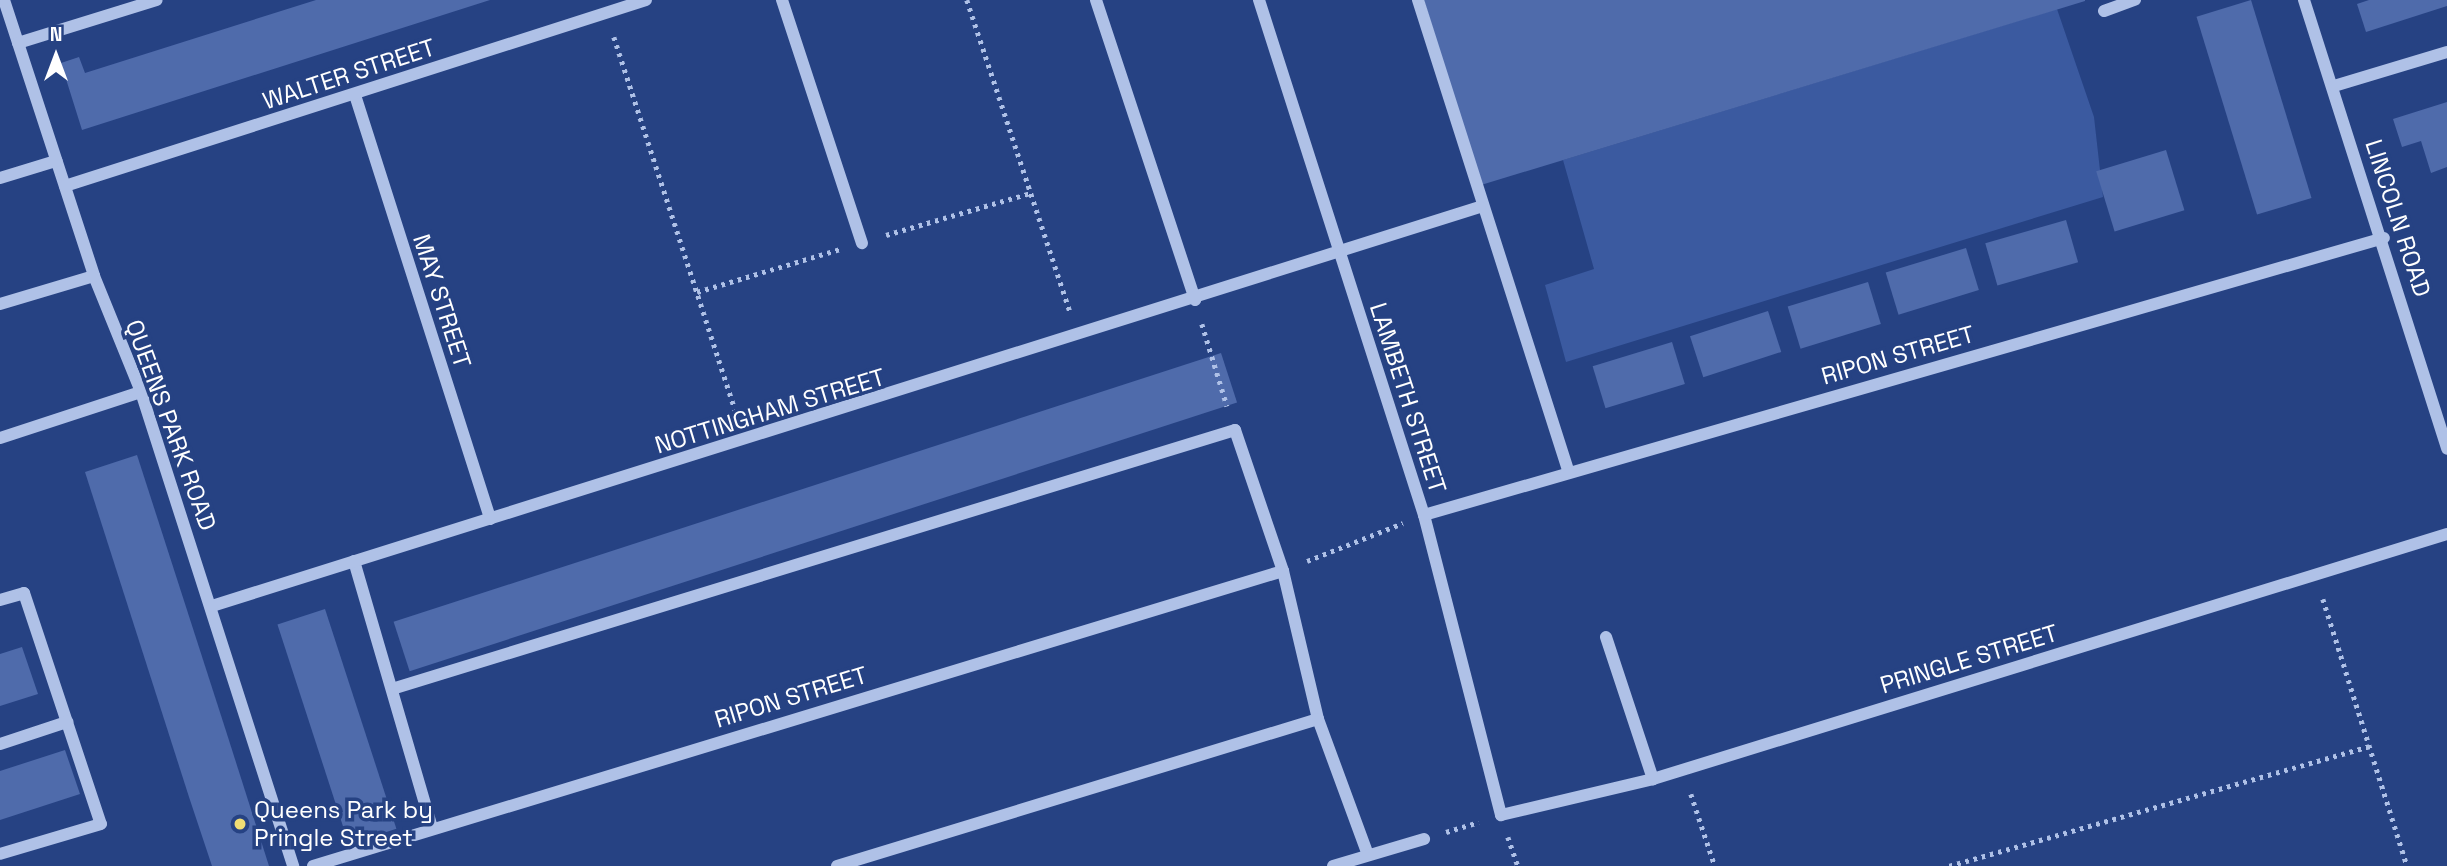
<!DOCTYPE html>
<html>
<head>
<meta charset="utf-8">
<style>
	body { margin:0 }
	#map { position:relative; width:2447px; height:866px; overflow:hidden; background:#264283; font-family:"Space Grotesk",sans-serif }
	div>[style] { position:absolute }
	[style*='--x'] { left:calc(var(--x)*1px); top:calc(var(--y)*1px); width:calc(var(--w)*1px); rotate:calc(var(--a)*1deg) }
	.green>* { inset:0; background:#3b5aa0 }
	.building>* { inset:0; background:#4f6bab; transform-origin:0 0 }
	.path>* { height:4.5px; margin-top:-2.25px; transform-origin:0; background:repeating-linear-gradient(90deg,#afc1e7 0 3.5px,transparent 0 8.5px) }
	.minor>* { height:12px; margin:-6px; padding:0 6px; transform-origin:6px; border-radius:6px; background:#afc1e7 }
	.dots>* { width:19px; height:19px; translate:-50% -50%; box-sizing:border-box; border:4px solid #264283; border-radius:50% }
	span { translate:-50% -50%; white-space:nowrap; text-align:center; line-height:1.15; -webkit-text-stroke:7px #264283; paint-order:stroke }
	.street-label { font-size:24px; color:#fff }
	.poi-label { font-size:24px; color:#fff }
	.left { translate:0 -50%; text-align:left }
	.north { position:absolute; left:21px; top:21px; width:70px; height:70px; -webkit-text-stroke:5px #264283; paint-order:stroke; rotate:0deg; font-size:19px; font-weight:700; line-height:28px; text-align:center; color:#fff }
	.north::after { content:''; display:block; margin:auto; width:24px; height:32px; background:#fff; clip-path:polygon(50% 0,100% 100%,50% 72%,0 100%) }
</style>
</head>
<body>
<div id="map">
	<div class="green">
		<div style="clip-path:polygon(2057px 9px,2094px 117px,2103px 197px,1566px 362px,1545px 285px,1594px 269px,1563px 160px)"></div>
	</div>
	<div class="building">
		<div style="clip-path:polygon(316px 0,490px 0,82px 130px,61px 63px,79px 57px,85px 73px)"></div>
		<div style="clip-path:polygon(1424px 0,2085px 0,2085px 1px,1481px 185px)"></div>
		<div style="left:2251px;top:0;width:207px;height:57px;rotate:73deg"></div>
		<div style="clip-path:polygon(2369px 0,2447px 0,2447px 6px,2366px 32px,2357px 4px)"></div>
		<div style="clip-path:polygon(2447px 102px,2447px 167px,2431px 173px,2421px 141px,2402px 147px,2393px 119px)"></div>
		<div style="left:2166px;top:150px;width:63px;height:73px;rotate:73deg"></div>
		<div style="left:2066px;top:220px;width:44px;height:84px;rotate:74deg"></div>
		<div style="left:1966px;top:248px;width:44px;height:84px;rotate:73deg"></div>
		<div style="left:1868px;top:282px;width:44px;height:84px;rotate:73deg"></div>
		<div style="left:1768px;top:311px;width:43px;height:82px;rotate:72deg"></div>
		<div style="left:1672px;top:342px;width:44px;height:83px;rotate:73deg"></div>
		<div style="left:1221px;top:353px;width:52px;height:870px;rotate:72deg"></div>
		<div style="clip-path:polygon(137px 455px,226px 731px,269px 866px,212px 866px,189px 797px,85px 472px)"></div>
		<div style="left:325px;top:609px;width:231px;height:50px;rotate:72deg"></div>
		<div style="clip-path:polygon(22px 647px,38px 694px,0 706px,0 654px)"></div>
		<div style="clip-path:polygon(65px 750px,80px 794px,0 820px,0 771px)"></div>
	</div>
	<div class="path">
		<div style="--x:967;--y:0;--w:329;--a:71.7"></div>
		<div style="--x:614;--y:37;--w:398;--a:72"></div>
		<div style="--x:886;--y:235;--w:151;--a:-16.2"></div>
		<div style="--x:697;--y:292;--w:149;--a:-16.7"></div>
		<div style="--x:1202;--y:324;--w:86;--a:73"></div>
		<div style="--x:1307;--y:561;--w:103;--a:-21.6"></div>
		<div style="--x:2323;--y:599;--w:280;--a:72.5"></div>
		<div style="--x:1691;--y:794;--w:76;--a:71.6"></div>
		<div style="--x:1446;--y:832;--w:34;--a:-17"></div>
		<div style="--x:1508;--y:837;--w:31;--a:71"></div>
		<div style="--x:1949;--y:866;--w:437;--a:-15.9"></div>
	</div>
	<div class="minor">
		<div style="--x:4;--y:0;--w:290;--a:71.9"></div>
		<div style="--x:94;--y:276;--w:125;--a:67.9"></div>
		<div style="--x:141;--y:392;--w:498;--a:72.2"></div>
		<div style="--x:782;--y:0;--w:256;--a:71.8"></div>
		<div style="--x:1096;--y:0;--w:316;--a:71.7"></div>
		<div style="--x:1259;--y:0;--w:541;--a:72.24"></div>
		<div style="--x:1424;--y:515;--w:310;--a:75.6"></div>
		<div style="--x:1501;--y:815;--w:156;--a:-13.3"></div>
		<div style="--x:1653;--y:779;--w:831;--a:-17.15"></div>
		<div style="--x:1418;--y:0;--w:493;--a:72.3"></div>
		<div style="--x:2304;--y:0;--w:471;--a:72.3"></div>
		<div style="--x:2104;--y:11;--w:33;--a:-20"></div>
		<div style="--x:18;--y:43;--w:145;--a:-17.2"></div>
		<div style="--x:2334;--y:86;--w:118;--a:-16.7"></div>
		<div style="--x:355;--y:95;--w:445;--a:72.3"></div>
		<div style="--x:0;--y:178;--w:59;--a:-16.9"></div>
		<div style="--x:65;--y:186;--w:610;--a:-17.75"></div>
		<div style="--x:0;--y:304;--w:98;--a:-16.6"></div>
		<div style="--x:0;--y:438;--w:148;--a:-18.1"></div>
		<div style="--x:1424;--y:515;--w:999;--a:-16.1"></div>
		<div style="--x:354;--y:561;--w:278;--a:73.7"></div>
		<div style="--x:0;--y:600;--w:25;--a:-16"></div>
		<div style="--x:24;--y:593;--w:243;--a:71.6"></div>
		<div style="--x:101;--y:824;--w:105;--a:163.5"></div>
		<div style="--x:212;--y:606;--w:1329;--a:-17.47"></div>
		<div style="--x:1606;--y:637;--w:150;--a:71.7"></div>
		<div style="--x:392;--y:689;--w:882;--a:-17.08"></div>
		<div style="--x:1235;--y:430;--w:149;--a:71.2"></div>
		<div style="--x:1283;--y:571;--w:152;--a:76.7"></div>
		<div style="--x:1318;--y:719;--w:145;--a:69.8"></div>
		<div style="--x:0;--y:744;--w:71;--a:-18.2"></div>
		<div style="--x:313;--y:866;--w:1014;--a:-16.92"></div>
		<div style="--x:837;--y:866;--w:503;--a:-16.99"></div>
		<div style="--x:1333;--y:866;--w:95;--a:-16.5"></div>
	</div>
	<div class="dots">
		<div style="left:240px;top:824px;background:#f0dd74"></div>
	</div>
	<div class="street-label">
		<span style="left:349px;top:74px;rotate:-18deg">WALTER STREET</span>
		<span style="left:2398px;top:218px;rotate:72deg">LINCOLN ROAD</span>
		<span style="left:442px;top:301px;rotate:72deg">MAY STREET</span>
		<span style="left:1898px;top:355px;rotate:-16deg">RIPON STREET</span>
		<span style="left:1408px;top:398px;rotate:72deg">LAMBETH STREET</span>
		<span style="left:770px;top:411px;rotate:-17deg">NOTTINGHAM STREET</span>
		<span style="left:171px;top:425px;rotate:70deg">QUEENS PARK ROAD</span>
		<span style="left:1969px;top:659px;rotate:-17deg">PRINGLE STREET</span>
		<span style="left:791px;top:697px;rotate:-17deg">RIPON STREET</span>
	</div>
	<div class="poi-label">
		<span class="left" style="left:254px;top:824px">Queens Park by<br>Pringle Street</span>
	</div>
	<div class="north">N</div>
</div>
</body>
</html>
